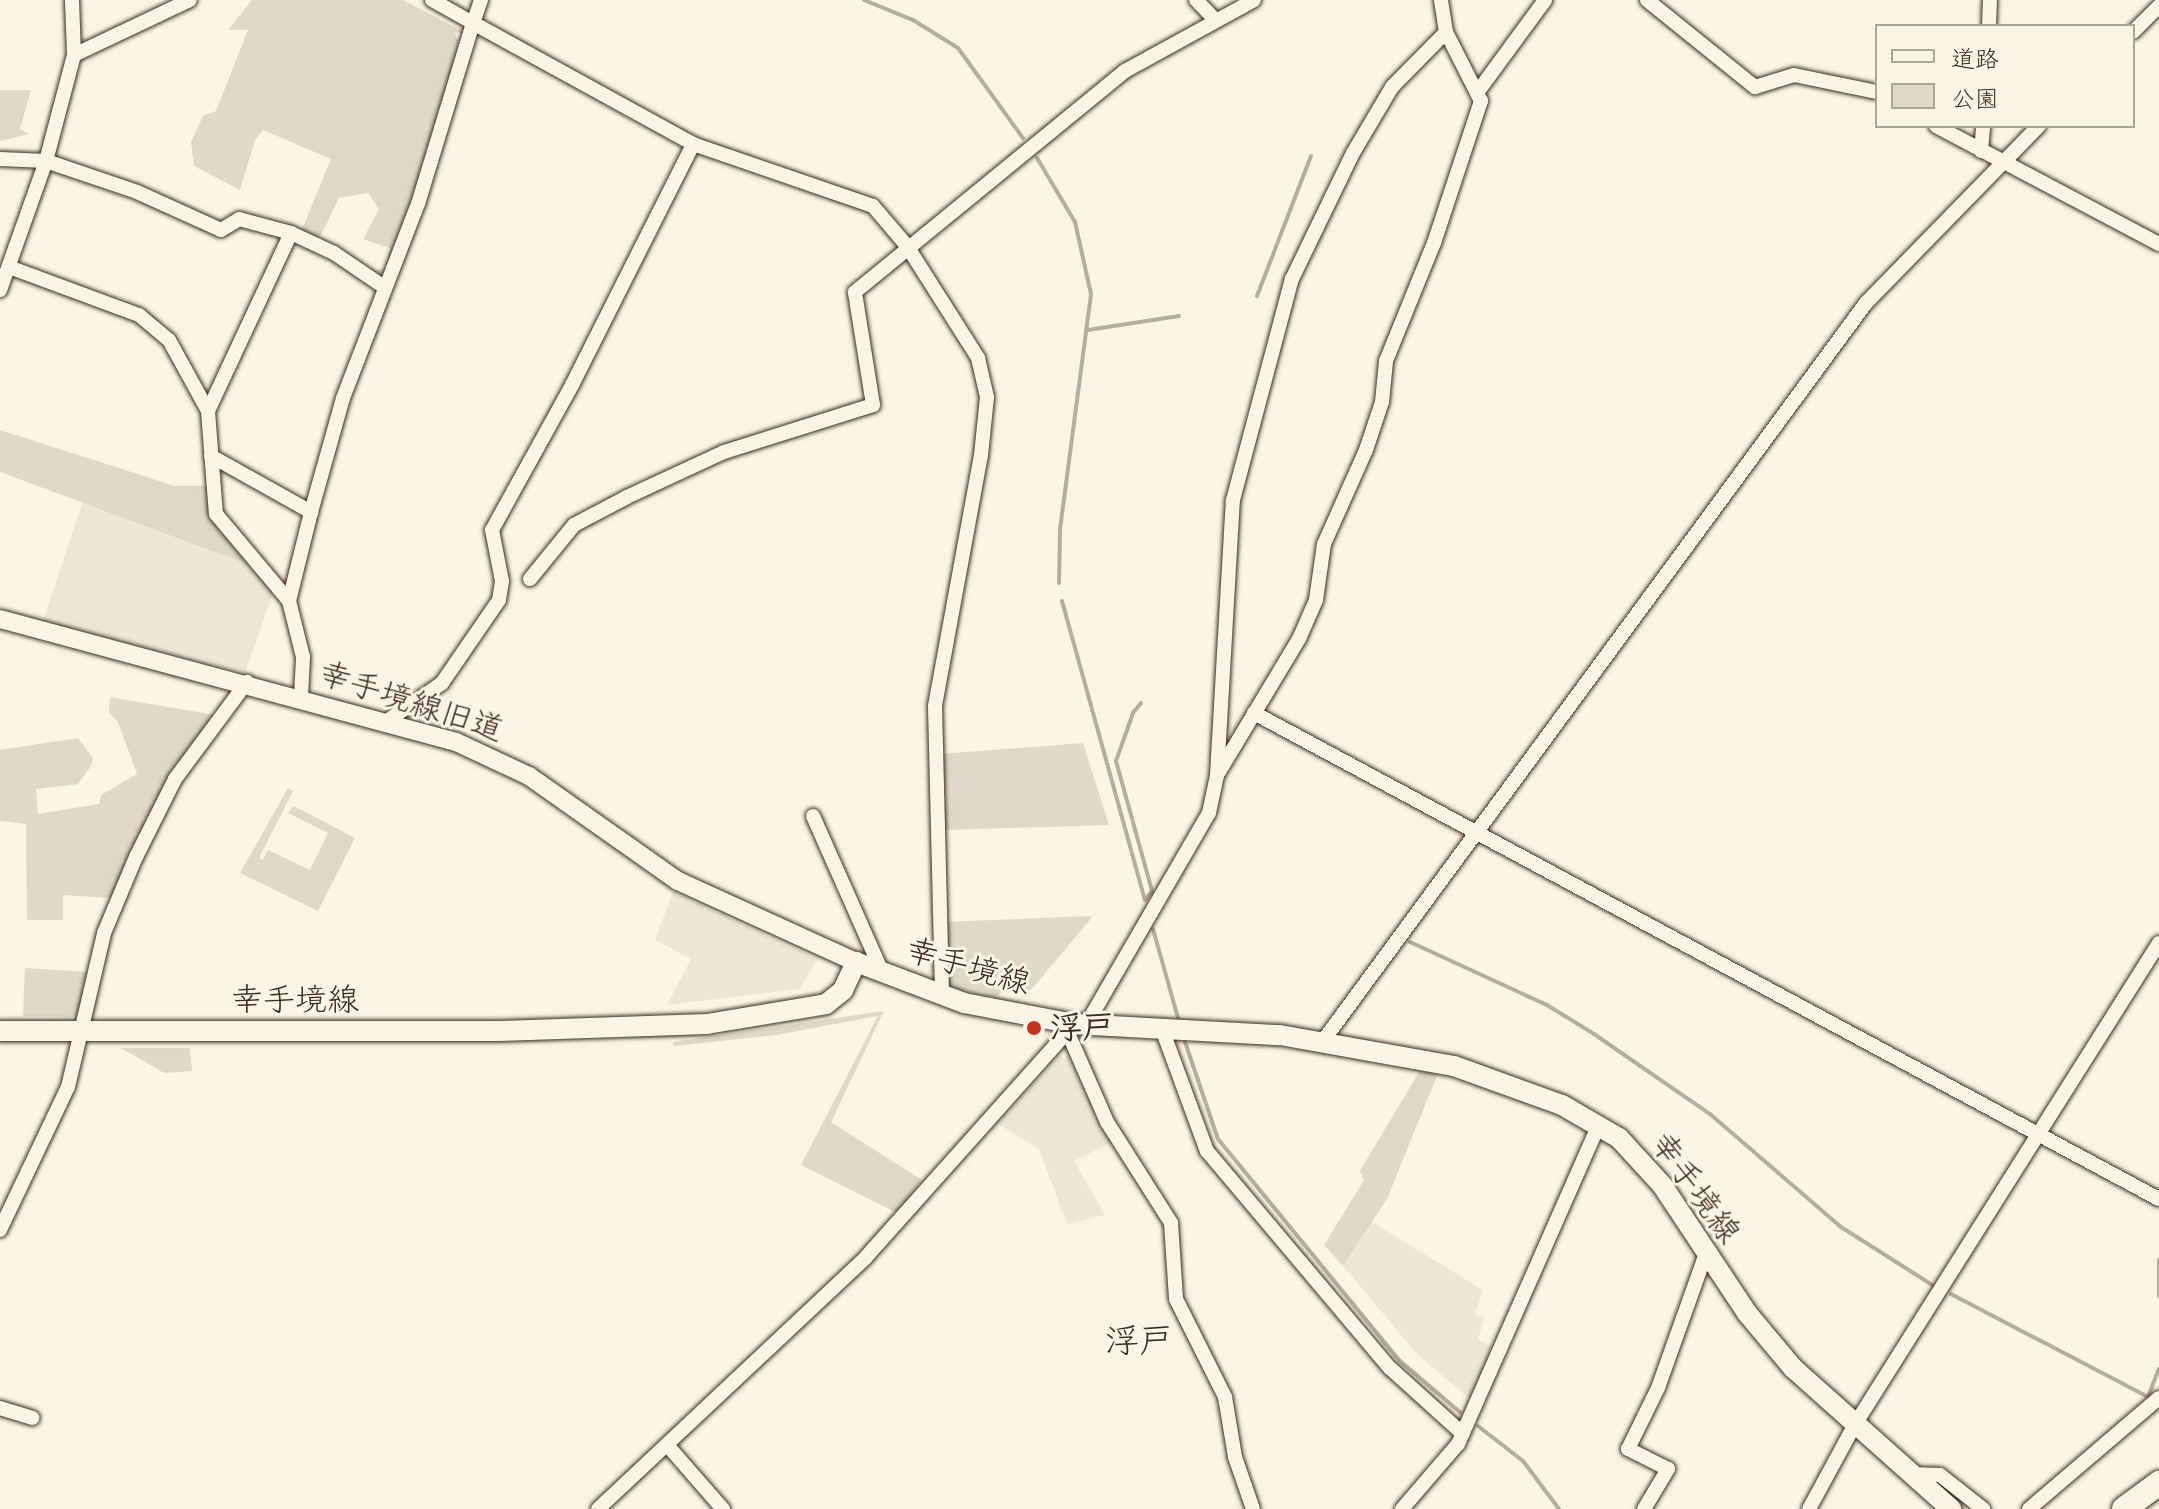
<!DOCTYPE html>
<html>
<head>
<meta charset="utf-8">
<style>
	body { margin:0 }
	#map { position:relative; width:2159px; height:1509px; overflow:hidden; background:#fcf5e5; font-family:Caveat,"Klee One",sans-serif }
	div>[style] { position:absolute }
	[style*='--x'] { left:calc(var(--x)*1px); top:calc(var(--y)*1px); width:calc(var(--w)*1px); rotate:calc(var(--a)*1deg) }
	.built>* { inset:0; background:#eee6d6 }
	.green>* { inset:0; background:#e0d8c8 }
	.stream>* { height:4px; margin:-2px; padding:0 2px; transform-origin:2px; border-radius:2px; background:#b7ad9e }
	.roads { filter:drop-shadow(0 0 2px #3b2a1e) drop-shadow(0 0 2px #3b2a1e) }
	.minor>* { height:14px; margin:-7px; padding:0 7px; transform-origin:7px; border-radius:7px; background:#fcf5e5 }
	.tertiary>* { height:18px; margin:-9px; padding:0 9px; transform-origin:9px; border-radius:9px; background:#fcf5e5 }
	.secondary>* { height:20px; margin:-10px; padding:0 10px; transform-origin:10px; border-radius:10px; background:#fcf5e5 }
	.trunk>* { height:24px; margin:-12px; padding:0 12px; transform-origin:12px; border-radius:12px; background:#fcf5e5 }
	.dots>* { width:22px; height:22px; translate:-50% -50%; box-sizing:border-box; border:4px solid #fcf5e5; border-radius:50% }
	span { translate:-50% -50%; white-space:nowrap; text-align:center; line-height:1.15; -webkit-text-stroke:6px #fcf5e5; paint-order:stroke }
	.street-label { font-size:32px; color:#3b2a1e }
	.poi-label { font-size:32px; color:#3b2a1e; font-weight:700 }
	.left { translate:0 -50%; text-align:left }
	.neighbourhood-label { font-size:34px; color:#3b2a1e }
	.legend { position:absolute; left:1875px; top:24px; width:260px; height:104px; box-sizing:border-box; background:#fcf5e5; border:2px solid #afa495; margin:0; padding:10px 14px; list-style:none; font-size:24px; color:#3b2a1e }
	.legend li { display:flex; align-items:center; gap:16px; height:40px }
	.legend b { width:40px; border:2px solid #afa495 }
</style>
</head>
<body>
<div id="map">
	<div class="built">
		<div style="clip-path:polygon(83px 501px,253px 566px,273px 593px,245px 673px,43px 622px)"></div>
		<div style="clip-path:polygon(673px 892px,817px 959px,800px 989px,667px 1005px,691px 959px,655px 940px)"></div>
		<div style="clip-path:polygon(1073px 1052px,1114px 1141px,1074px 1161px,1105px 1215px,1067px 1224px,1039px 1149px,998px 1124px,1060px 1055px,1064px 1059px)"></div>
		<div style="clip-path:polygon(1372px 1222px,1483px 1290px,1475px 1314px,1484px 1318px,1478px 1340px,1493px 1347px,1470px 1399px,1418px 1355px,1343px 1266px)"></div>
	</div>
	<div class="green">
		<div style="clip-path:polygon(252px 0,403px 0,464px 32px,455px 33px,457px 39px,466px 36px,414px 203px,387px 269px,383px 273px,370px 271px,386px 268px,390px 248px,363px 239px,379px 209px,368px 193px,339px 198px,320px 237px,300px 234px,331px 159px,263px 130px,255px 140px,240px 190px,194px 166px,191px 142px,203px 116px,216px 111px,248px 30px,228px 30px)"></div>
		<div style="clip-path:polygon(0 90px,31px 90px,20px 129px,29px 134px,0 141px)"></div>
		<div style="clip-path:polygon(0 430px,175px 486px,207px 486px,207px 503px,224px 533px,253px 566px,0 472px)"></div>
		<div style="clip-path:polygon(110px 697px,215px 715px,173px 770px,111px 898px,63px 895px,63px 920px,27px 920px,26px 824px,0 821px,0 750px,78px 738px,93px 758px,91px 766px,78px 784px,36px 789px,38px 814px,99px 804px,101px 795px,137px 774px,118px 722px,109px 712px)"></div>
		<div style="clip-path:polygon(1083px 743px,1109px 825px,946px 830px,945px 850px,940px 754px)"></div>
		<div style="clip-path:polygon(288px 788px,293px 791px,259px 858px,263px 860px,268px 850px,310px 870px,328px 833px,288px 813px,294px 806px,355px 838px,318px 911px,240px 873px)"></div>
		<div style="clip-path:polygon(1093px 916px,1031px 990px,1021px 991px,1009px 983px,996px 998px,948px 987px,944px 922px)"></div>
		<div style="clip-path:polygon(25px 968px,91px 972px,81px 1017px,23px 1016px)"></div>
		<div style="clip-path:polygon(884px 1011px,831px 1122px,922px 1180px,897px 1213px,801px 1165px,878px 1016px,776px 1035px,674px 1046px,673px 1042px)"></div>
		<div style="clip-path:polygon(121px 1048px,190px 1048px,192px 1071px,164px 1073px)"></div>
		<div style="clip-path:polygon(1422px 1067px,1439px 1071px,1387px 1199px,1343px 1266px,1324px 1245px,1364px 1180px,1360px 1171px)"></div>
	</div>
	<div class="stream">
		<div style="--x:864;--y:0;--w:53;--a:22.2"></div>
		<div style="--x:913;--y:20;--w:53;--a:31.9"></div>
		<div style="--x:958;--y:48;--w:111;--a:54.2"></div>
		<div style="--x:1037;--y:158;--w:74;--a:59.3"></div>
		<div style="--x:1075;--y:222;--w:74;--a:77.5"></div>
		<div style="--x:1091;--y:294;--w:239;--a:97.5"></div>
		<div style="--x:1060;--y:531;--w:52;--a:91.1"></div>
		<div style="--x:1257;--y:296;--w:150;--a:-68.9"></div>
		<div style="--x:1088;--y:330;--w:92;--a:-8.7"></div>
		<div style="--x:1062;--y:601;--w:310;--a:74.5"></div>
		<div style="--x:1141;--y:703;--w:13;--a:129"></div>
		<div style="--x:1133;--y:713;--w:51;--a:109.5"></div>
		<div style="--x:1116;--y:761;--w:135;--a:74.5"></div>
		<div style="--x:1152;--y:891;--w:11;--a:128"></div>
		<div style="--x:1153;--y:929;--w:92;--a:74.3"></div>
		<div style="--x:1410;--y:942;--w:151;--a:24.7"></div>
		<div style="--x:1547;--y:1005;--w:55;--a:31.7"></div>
		<div style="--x:1594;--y:1034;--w:141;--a:34.6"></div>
		<div style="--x:1710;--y:1114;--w:173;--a:40.8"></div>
		<div style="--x:1841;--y:1227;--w:110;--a:32.4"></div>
		<div style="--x:1185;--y:1042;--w:102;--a:71.2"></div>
		<div style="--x:1218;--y:1139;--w:287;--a:50.7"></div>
		<div style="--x:1400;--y:1361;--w:79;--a:40.4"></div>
		<div style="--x:2159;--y:1260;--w:36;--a:90"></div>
		<div style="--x:1951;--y:1294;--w:222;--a:27.6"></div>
		<div style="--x:2148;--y:1397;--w:30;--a:-69"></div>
		<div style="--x:1478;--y:1426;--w:57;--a:37.9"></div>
		<div style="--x:1523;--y:1461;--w:60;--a:53.1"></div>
	</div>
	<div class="roads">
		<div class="minor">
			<div style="--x:72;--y:0;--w:55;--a:87.9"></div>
			<div style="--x:74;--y:55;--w:110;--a:104.8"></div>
			<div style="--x:46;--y:161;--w:96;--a:18.8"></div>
			<div style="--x:137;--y:192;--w:92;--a:24.3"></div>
			<div style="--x:221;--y:230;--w:21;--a:-31"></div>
			<div style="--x:239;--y:219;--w:54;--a:15.1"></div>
			<div style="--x:481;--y:0;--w:24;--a:109"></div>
			<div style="--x:473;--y:23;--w:251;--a:28.8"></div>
			<div style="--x:693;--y:144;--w:190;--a:19"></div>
			<div style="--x:873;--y:206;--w:52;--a:49.6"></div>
			<div style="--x:907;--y:246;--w:133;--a:57.6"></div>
			<div style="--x:978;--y:358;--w:40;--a:77"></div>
			<div style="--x:987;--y:397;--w:58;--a:95.9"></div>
			<div style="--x:981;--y:455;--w:255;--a:100.4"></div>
			<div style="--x:935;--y:706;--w:291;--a:88.6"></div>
			<div style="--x:1196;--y:0;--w:28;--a:46"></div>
			<div style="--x:1647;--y:0;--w:139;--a:38.9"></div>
			<div style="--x:1755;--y:87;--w:41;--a:-17.1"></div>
			<div style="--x:1794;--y:75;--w:85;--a:11.6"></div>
			<div style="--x:1989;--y:26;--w:26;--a:-88"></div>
			<div style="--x:2133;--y:32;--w:37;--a:-45"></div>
			<div style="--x:74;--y:55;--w:128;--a:-25.4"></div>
			<div style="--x:1479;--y:90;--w:112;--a:-53.7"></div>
			<div style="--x:1936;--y:126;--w:252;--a:27.9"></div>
			<div style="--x:1981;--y:151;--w:25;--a:-85"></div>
			<div style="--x:0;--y:159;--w:46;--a:2.5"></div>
			<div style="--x:46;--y:161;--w:137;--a:109.6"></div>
			<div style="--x:9;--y:267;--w:139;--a:20.3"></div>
			<div style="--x:139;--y:315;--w:39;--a:40"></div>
			<div style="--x:169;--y:340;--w:81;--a:61.2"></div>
			<div style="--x:208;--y:411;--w:103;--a:85.6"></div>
			<div style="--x:216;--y:514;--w:114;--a:50"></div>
			<div style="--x:208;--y:411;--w:196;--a:-65"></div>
			<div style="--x:291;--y:233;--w:47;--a:24.9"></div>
			<div style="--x:334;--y:253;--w:60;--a:34.2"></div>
			<div style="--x:211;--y:456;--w:115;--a:29.2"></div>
			<div style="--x:530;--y:579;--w:70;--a:-50.8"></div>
			<div style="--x:574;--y:525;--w:60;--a:-27.8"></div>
			<div style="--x:627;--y:497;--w:107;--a:-24.9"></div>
			<div style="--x:724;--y:452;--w:156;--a:-17.5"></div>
			<div style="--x:873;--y:405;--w:114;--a:-99.1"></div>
			<div style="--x:855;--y:292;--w:349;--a:-39.3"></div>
			<div style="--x:1125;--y:71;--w:147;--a:-28.8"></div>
			<div style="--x:301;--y:697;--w:40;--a:-87.1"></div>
			<div style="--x:303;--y:657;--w:58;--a:-104"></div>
			<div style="--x:289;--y:601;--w:92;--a:-76.1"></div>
			<div style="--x:311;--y:512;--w:118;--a:-74.3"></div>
			<div style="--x:343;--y:398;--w:208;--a:-68.9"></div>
			<div style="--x:418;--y:204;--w:189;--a:-73.1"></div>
			<div style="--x:473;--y:23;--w:47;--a:-150.7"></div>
			<div style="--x:1254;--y:713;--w:1027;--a:28.24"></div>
			<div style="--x:387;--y:721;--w:67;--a:-34.6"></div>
			<div style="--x:442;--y:683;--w:101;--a:-55.5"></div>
			<div style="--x:499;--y:600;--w:19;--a:-81"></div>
			<div style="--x:502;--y:581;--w:52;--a:-101.1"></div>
			<div style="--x:492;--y:530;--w:166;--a:-61.1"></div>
			<div style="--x:572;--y:385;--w:270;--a:-63.3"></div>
			<div style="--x:1219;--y:772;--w:155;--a:-59"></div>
			<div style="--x:1299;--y:639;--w:43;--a:-66.4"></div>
			<div style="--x:1316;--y:600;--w:57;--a:-81.9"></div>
			<div style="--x:1324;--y:544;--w:103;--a:-65.9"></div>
			<div style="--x:1366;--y:450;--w:51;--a:-71.6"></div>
			<div style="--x:1382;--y:402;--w:41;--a:-84.4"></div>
			<div style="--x:1386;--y:361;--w:127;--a:-67.9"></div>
			<div style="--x:1434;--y:243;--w:150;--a:-71.7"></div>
			<div style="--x:1481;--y:101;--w:77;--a:-116.9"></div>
			<div style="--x:813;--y:816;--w:173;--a:66.1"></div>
			<div style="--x:1086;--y:1025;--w:245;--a:-59.9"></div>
			<div style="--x:1209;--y:813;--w:39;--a:-78"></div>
			<div style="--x:1217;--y:775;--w:275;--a:-86.7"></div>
			<div style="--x:1233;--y:500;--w:229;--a:-75.1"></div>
			<div style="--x:1292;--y:279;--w:140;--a:-64.2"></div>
			<div style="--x:1353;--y:153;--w:77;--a:-59.4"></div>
			<div style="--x:1392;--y:87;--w:77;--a:-45.5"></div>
			<div style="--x:1446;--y:32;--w:32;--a:-99"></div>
			<div style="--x:1162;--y:1029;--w:130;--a:69.8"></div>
			<div style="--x:1207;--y:1151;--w:284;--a:49.9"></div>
			<div style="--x:1390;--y:1368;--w:98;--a:42.1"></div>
			<div style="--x:1068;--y:1033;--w:97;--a:66.3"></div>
			<div style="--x:1107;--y:1122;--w:120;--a:57.6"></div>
			<div style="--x:1171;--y:1223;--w:76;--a:86.2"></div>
			<div style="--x:1176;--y:1299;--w:110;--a:63.4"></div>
			<div style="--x:1225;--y:1397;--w:61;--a:80.5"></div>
			<div style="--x:1235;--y:1457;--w:55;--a:70.9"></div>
			<div style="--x:1323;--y:1041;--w:916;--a:-53.66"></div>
			<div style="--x:1866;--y:303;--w:248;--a:-45.7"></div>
			<div style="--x:0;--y:1230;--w:158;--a:-64.6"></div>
			<div style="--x:68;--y:1087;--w:158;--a:-76.8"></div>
			<div style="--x:104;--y:933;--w:82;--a:-67.2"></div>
			<div style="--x:136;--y:857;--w:87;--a:-63.4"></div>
			<div style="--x:175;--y:779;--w:121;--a:-53.4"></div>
			<div style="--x:0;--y:1408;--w:34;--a:17"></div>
			<div style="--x:668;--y:1446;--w:84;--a:48.9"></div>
			<div style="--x:1909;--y:1474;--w:31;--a:2"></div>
			<div style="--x:1940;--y:1475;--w:55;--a:38.3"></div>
			<div style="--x:598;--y:1509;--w:368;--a:-43.2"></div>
			<div style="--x:866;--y:1257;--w:312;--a:-48.2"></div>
			<div style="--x:1402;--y:1509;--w:86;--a:-49.3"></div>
			<div style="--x:1458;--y:1444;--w:350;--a:-66.2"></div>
			<div style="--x:1644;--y:1509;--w:47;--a:-59"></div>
			<div style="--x:1668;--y:1469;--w:45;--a:-153.4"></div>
			<div style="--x:1628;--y:1449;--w:68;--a:-63.8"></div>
			<div style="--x:1658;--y:1388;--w:143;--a:-70.4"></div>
			<div style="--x:1809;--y:1509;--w:94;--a:-61.5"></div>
			<div style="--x:1854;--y:1426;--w:571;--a:-57.73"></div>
			<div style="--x:2029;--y:1509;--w:171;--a:-40.5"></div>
		</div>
		<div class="tertiary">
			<div style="--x:0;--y:619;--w:472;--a:15.1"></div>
			<div style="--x:456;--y:742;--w:81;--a:25"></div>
			<div style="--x:529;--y:776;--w:182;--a:35.2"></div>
			<div style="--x:678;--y:881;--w:196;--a:24.5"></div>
		</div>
		<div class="secondary">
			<div style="--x:0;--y:1031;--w:498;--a:0"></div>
			<div style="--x:498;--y:1031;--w:209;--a:-1.9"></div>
			<div style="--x:707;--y:1024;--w:121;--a:-9.5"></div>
			<div style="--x:826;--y:1004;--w:22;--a:-39"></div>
			<div style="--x:843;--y:990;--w:31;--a:-65"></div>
			<div style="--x:856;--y:962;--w:116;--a:20.8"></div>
			<div style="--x:964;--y:1003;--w:112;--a:10.8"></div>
			<div style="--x:1074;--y:1024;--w:206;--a:3.1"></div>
			<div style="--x:1280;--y:1035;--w:177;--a:10.1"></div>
			<div style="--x:1454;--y:1066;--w:115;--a:19.9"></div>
			<div style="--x:1562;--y:1105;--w:66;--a:30.1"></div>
			<div style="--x:1619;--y:1138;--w:64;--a:47.5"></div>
			<div style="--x:1662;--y:1185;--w:154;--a:56.4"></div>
			<div style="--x:1747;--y:1313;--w:72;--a:50.1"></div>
			<div style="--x:1793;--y:1368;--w:212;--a:41.7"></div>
		</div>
		<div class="trunk">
			<div style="--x:2124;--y:1509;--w:44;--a:-36.6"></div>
		</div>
	</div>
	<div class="dots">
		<div style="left:1034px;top:1028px;background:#c8321e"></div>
	</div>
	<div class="street-label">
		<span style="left:411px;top:702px;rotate:18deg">幸手境線旧道</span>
		<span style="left:968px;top:967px;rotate:16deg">幸手境線</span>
		<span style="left:295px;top:1000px">幸手境線</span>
		<span style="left:1695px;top:1188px;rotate:54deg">幸手境線</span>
	</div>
	<div class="poi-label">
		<span class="left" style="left:1050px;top:1028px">浮戸</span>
	</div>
	<div class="neighbourhood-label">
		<span style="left:1139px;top:1341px">浮戸</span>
	</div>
	<ul class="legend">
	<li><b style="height:10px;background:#fcf5e5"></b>道路</li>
	<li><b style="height:22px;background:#e0d8c8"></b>公園</li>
	</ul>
</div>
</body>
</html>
